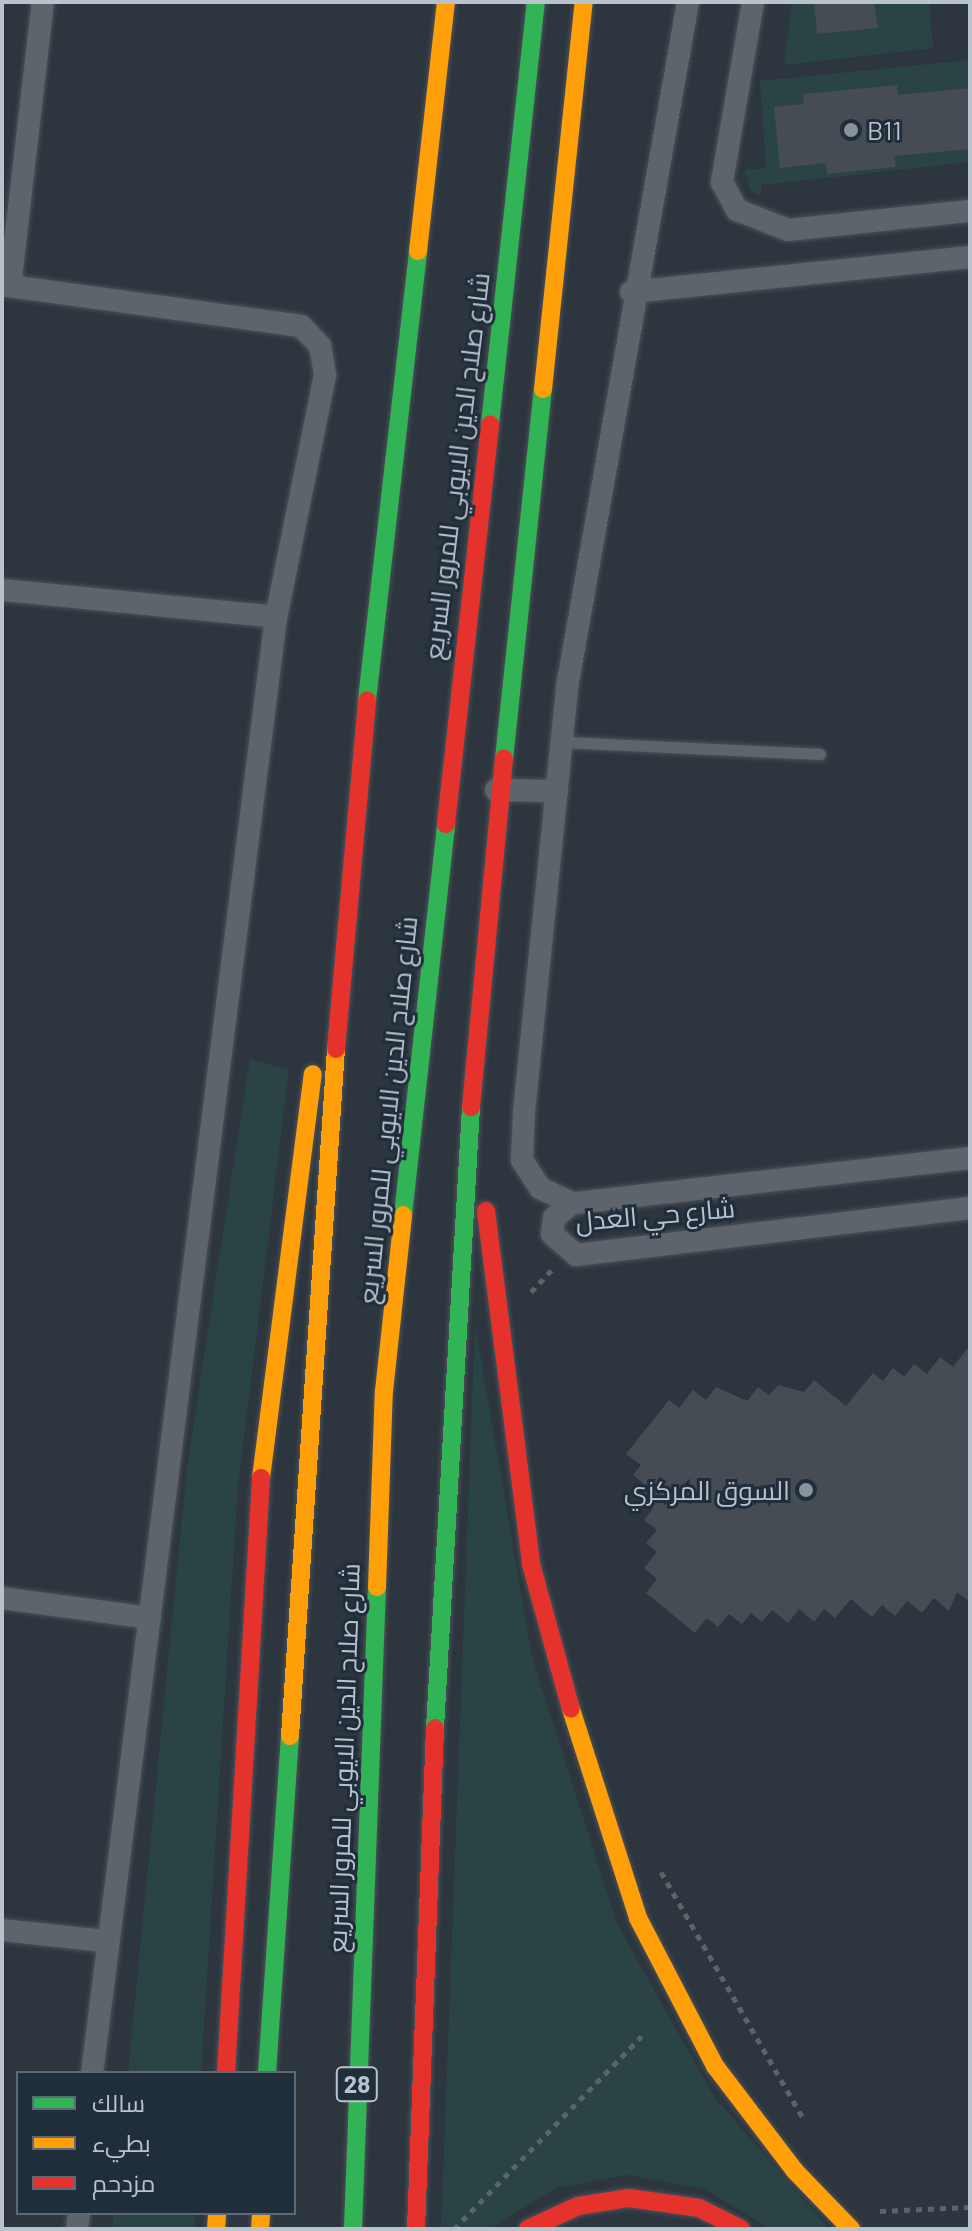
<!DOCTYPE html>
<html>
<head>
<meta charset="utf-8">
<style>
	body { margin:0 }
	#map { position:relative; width:972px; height:2231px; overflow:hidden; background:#2d363e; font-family:Barlow,Cairo,sans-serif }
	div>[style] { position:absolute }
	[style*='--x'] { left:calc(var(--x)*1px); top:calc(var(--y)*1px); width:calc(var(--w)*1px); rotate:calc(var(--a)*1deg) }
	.green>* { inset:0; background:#2a4445; transform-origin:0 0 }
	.building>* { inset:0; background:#454c53 }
	.path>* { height:5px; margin-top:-2.5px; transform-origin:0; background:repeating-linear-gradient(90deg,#5c6469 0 6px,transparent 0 12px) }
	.roads { filter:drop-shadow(0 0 2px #4c5258) drop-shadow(0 0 2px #4c5258) }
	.lane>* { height:11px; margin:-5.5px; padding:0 5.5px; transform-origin:5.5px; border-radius:5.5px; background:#5e646c }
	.street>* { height:22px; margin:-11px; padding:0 11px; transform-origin:11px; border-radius:11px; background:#5e646c }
	.fast>* { height:18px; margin:-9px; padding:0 9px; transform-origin:9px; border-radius:9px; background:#30b455 }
	.slow>* { height:18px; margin:-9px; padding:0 9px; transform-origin:9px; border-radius:9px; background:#ff9f0a }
	.jam>* { height:18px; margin:-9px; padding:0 9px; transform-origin:9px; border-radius:9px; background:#e5322d }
	.dots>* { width:22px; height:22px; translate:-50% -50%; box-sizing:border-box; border:4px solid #202d3a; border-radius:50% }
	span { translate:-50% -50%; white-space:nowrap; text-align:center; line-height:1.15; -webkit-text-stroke:6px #202d3a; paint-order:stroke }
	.shield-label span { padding:2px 6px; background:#202d3a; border:2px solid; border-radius:6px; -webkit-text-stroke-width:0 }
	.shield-label { font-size:24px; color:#b9c3ce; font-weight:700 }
	.poi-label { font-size:26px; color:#b9c3ce }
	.left { translate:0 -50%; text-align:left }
	.right { translate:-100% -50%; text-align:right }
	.street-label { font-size:26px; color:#b9c3ce }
	.frame { position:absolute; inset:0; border:4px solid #b9c3ce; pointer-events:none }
	.legend { position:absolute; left:16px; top:2071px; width:280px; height:144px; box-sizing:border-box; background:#202d3a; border:2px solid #5d6975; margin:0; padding:10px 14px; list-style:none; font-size:24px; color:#b9c3ce }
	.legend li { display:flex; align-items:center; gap:16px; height:40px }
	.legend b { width:40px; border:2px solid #5d6975 }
</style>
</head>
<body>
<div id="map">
	<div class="green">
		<div style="clip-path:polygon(792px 2px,929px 2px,933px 48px,784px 65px)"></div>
		<div style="clip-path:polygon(970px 60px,970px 162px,761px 185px,761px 195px,750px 190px,745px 170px,766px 168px,760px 81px)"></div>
		<div style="clip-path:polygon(250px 1059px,289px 1070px,238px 1485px,201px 2073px,128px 2073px,187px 1466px)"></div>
		<div style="clip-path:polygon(475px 1324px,532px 1657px,617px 1924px,715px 2098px,829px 2229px,770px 2229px,705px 2189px,628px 2175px,556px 2188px,489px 2229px,441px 2229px)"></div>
		<div style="left:113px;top:2213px;width:82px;height:16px"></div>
	</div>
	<div class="building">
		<div style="clip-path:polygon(814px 2px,874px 2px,878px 28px,817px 34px)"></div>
		<div style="clip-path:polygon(897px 85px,898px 95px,970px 88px,970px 149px,894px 156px,896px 167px,827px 174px,826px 163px,780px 168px,774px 107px,804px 104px,803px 94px)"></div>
		<div style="clip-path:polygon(970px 1345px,970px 1602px,957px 1592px,949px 1611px,934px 1598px,922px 1613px,907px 1601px,895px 1616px,882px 1605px,872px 1617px,851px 1599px,835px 1618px,824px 1609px,814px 1622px,799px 1609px,788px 1623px,772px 1610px,762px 1622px,751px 1613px,742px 1624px,729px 1614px,718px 1627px,707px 1618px,695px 1633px,646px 1593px,657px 1579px,644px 1568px,657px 1552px,646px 1543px,657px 1530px,644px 1520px,653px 1508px,637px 1495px,645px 1485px,633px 1475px,641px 1465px,626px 1454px,669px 1400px,679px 1408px,693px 1390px,706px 1400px,716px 1387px,747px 1401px,758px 1387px,769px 1395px,778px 1385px,804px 1392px,814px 1380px,846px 1406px,873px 1373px,883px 1381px,893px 1368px,904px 1377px,914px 1364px,927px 1374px,940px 1357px,953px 1367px)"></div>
	</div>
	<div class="path">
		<div style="--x:531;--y:1292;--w:34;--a:-47"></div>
		<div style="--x:661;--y:1872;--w:286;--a:60"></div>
		<div style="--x:880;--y:2211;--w:90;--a:-2.5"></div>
		<div style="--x:454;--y:2229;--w:269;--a:-45.8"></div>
	</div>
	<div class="roads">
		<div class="lane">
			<div style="--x:563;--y:742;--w:257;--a:2.7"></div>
		</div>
		<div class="street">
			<div style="--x:753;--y:2;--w:183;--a:99.8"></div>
			<div style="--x:722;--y:182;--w:32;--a:62"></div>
			<div style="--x:737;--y:210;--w:55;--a:21.4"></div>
			<div style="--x:788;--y:230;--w:183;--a:-6"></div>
			<div style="--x:2;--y:285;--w:302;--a:7.8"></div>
			<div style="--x:301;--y:326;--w:28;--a:46"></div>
			<div style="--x:320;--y:346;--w:29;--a:80"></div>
			<div style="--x:325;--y:375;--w:247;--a:101.4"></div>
			<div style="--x:276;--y:617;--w:1468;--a:97.2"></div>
			<div style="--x:10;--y:286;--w:286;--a:-83.4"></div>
			<div style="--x:631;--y:292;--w:341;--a:-5.9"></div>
			<div style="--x:2;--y:590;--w:275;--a:5.6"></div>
			<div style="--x:496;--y:790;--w:61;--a:0.9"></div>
			<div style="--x:970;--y:1158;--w:401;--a:173.5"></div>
			<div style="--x:572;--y:1203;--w:23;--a:140"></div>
			<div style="--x:554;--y:1218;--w:16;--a:97"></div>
			<div style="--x:552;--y:1234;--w:32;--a:41"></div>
			<div style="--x:576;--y:1255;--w:397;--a:-6.8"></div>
			<div style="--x:572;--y:1203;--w:35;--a:-155"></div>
			<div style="--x:540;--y:1188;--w:33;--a:-123"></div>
			<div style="--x:522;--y:1160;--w:48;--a:-87.6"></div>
			<div style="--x:524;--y:1112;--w:432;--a:-84.2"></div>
			<div style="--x:568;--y:682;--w:691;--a:-79.99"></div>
			<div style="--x:2;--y:1598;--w:149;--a:7.7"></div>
			<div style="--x:2;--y:1930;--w:104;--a:6.1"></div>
			<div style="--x:77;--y:2229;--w:16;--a:-83"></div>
		</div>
		<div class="fast">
			<div style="--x:490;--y:424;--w:424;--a:-83.8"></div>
			<div style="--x:367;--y:700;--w:452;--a:-83.5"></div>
			<div style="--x:504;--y:759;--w:372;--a:-84"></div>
			<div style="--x:403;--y:1215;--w:393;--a:-83.7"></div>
			<div style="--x:435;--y:1728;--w:622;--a:-86.68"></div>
			<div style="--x:267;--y:2073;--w:338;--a:-86.1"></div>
			<div style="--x:353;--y:2229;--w:642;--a:-87.86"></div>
		</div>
		<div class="slow">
			<div style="--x:418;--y:251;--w:251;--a:-83.6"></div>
			<div style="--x:543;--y:389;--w:389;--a:-84"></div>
			<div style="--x:261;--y:1478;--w:407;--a:-82.7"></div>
			<div style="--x:377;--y:1587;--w:196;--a:-88"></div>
			<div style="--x:384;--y:1391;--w:177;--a:-83.8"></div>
			<div style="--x:571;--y:1709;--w:219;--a:72.2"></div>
			<div style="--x:638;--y:1918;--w:167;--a:62.5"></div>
			<div style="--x:715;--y:2066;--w:132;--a:52.7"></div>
			<div style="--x:795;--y:2171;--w:81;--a:46"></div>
			<div style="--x:290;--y:1736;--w:689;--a:-86.17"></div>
			<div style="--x:216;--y:2229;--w:16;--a:-86"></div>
			<div style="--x:260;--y:2229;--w:16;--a:-86"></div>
		</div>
		<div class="jam">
			<div style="--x:446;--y:824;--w:402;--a:-83.7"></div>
			<div style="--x:336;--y:1049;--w:350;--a:-84.9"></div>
			<div style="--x:471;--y:1107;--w:350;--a:-84.6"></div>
			<div style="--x:486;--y:1211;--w:356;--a:82.7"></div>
			<div style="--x:531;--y:1564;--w:150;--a:74.6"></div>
			<div style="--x:226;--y:2073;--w:596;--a:-86.63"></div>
			<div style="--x:416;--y:2229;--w:501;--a:-87.83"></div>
			<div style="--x:528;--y:2229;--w:55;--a:-24.7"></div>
			<div style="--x:578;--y:2206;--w:52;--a:-8.9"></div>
			<div style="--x:629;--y:2198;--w:71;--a:8.1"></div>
			<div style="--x:699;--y:2208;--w:47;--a:26.6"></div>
		</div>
	</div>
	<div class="dots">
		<div style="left:851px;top:130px;background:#88929c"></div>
		<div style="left:806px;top:1490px;background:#88929c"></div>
	</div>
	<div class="shield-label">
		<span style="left:357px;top:2084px">28</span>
	</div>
	<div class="poi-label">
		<span class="left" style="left:867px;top:130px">B11</span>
		<span class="right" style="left:790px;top:1490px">السوق المركزي</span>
	</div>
	<div class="street-label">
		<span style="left:456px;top:466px;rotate:-83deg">شارع صلاح الدين الايوبي للمرور السريع</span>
		<span style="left:387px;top:1110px;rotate:-84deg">شارع صلاح الدين الايوبي للمرور السريع</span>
		<span style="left:655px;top:1214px;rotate:-5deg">شارع حي العدل</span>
		<span style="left:343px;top:1758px;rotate:-88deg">شارع صلاح الدين الايوبي للمرور السريع</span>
	</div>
	<div class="frame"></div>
	<ul class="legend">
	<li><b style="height:10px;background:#30b455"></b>سالك</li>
	<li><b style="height:10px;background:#ff9f0a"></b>بطيء</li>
	<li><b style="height:10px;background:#e5322d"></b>مزدحم</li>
	</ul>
</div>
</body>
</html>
